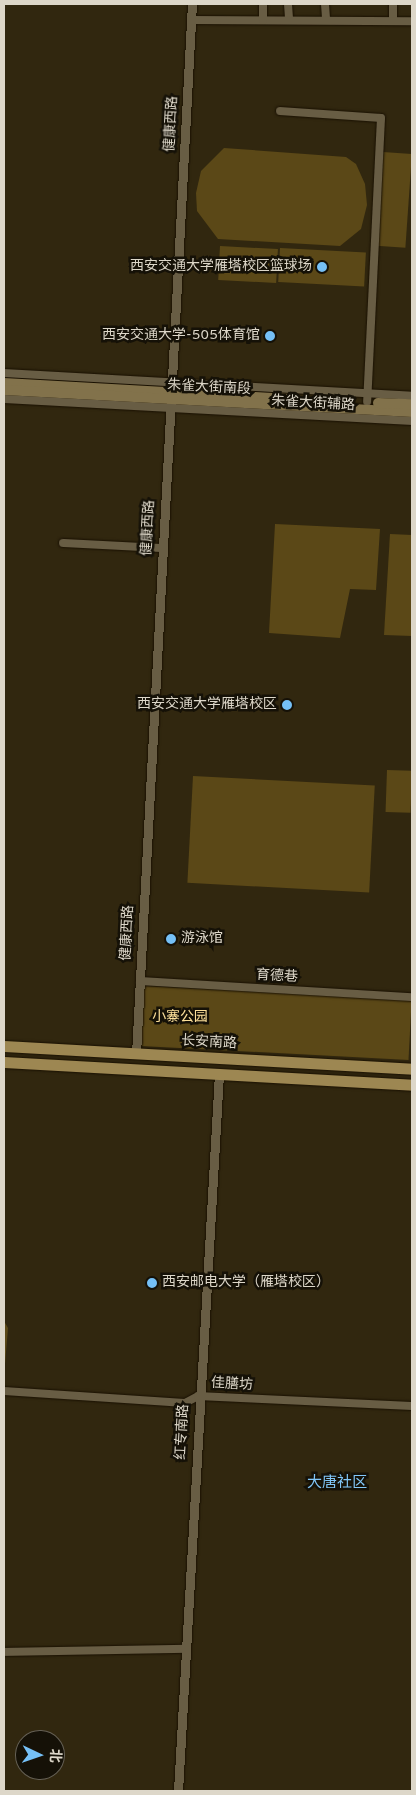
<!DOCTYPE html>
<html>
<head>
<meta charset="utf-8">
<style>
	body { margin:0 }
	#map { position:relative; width:416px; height:1795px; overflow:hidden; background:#31270f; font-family:Overpass,"Noto Sans SC",sans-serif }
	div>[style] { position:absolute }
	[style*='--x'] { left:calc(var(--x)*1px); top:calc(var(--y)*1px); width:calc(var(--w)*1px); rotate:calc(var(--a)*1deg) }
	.green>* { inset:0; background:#5b4817; transform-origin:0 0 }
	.roads { filter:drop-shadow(0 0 1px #191000) drop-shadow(0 0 1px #191000) }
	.minor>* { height:8px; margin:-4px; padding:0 4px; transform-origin:4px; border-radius:4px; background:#685d44 }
	.tertiary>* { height:9px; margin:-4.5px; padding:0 4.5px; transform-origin:4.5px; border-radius:4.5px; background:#685d44 }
	.secondary>* { height:10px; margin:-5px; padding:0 5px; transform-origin:5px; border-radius:5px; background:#82724b }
	.primary>* { height:11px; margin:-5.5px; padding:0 5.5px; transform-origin:5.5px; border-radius:5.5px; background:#9d8752 }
	.dots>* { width:14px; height:14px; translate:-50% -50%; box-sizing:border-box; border:2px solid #151107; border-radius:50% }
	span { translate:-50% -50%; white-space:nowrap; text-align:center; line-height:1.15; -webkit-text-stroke:5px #151107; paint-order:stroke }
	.street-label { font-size:14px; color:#ddd7c9 }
	.poi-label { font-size:14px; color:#ddd7c9 }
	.right { translate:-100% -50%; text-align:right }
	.left { translate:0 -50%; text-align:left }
	.park-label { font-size:14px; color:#fde09a }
	.neighbourhood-label { font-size:15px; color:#82c7f9 }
	.frame { position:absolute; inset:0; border:5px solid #ddd7c9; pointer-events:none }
	.north { position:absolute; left:15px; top:1730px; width:50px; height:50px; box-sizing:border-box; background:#151107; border:1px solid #656055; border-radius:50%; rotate:93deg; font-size:14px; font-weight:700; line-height:20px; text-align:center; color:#ddd7c9 }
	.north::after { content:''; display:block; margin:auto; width:18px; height:22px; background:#75c0f6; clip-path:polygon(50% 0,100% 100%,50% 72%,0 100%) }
</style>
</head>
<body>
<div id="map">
	<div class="green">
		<div style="clip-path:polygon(224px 148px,346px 157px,356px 164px,365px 184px,367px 205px,361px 229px,340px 246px,218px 239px,197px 211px,196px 193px,201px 171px)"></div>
		<div style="left:383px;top:152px;width:29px;height:94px;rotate:4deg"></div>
		<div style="left:220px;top:246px;width:58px;height:34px;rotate:3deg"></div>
		<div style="left:280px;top:248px;width:86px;height:34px;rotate:3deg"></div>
		<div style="clip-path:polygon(275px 524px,380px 529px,376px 590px,350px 589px,340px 638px,269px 633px)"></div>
		<div style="clip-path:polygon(390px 534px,412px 535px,412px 636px,384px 635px)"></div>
		<div style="left:387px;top:770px;width:25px;height:42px;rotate:2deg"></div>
		<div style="left:193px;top:776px;width:182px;height:107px;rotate:3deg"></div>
		<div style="left:144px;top:986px;width:268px;height:60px;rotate:3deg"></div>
		<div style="clip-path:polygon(4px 1321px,8px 1328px,4px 1376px)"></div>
	</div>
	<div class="roads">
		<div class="minor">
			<div style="--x:288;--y:4;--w:16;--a:86"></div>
			<div style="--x:325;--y:4;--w:16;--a:86"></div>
			<div style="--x:393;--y:4;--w:17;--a:90"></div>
			<div style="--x:191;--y:20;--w:221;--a:0.3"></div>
			<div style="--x:263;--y:20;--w:16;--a:-90"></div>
			<div style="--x:280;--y:111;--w:101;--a:4"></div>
			<div style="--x:381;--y:118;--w:284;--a:92.8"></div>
			<div style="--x:4;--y:373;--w:409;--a:3.2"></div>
			<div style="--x:4;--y:399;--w:409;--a:3.1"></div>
			<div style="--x:63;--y:543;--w:99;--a:2.9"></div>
			<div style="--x:140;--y:981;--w:272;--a:3.4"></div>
			<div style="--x:4;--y:1391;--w:181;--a:3.8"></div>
			<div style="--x:185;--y:1403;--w:15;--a:-28"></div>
			<div style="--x:198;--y:1396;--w:214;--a:2.7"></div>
			<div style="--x:4;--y:1652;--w:180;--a:-1"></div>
		</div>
		<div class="tertiary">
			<div style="--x:136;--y:1054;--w:1051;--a:-86.95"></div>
			<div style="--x:178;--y:1791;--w:718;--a:-86.73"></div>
		</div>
		<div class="secondary">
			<div style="--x:4;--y:383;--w:287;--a:3.2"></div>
			<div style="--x:4;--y:390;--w:409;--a:3.1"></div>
			<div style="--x:378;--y:403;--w:34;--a:2"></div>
		</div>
		<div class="primary">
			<div style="--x:4;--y:1046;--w:409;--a:3.2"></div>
			<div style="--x:4;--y:1062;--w:409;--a:3.2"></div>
		</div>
	</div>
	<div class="dots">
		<div style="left:322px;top:267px;background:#75c0f6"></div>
		<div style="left:270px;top:336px;background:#75c0f6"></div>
		<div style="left:287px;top:705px;background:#75c0f6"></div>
		<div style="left:171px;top:939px;background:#75c0f6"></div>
		<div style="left:152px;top:1283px;background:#75c0f6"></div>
	</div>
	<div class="street-label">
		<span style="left:172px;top:124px;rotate:-87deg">健康西路</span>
		<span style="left:209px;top:388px;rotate:3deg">朱雀大街南段</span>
		<span style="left:313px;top:404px;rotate:3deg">朱雀大街辅路</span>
		<span style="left:149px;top:528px;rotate:-87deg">健康西路</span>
		<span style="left:128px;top:933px;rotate:-87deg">健康西路</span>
		<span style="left:277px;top:977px;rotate:3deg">育德巷</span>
		<span style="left:209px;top:1043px;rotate:3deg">长安南路</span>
		<span style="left:232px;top:1385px;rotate:3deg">佳膳坊</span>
		<span style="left:183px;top:1432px;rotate:-87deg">红专南路</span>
	</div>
	<div class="poi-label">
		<span class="right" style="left:312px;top:267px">西安交通大学雁塔校区篮球场</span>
		<span class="right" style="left:260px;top:336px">西安交通大学-505体育馆</span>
		<span class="right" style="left:277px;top:705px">西安交通大学雁塔校区</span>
		<span class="left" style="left:181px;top:939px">游泳馆</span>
		<span class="left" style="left:162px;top:1283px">西安邮电大学（雁塔校区）</span>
	</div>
	<div class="park-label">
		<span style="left:180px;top:1018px">小寨公园</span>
	</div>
	<div class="neighbourhood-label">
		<span style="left:337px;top:1484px">大唐社区</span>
	</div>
	<div class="frame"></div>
	<div class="north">北</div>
</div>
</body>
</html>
